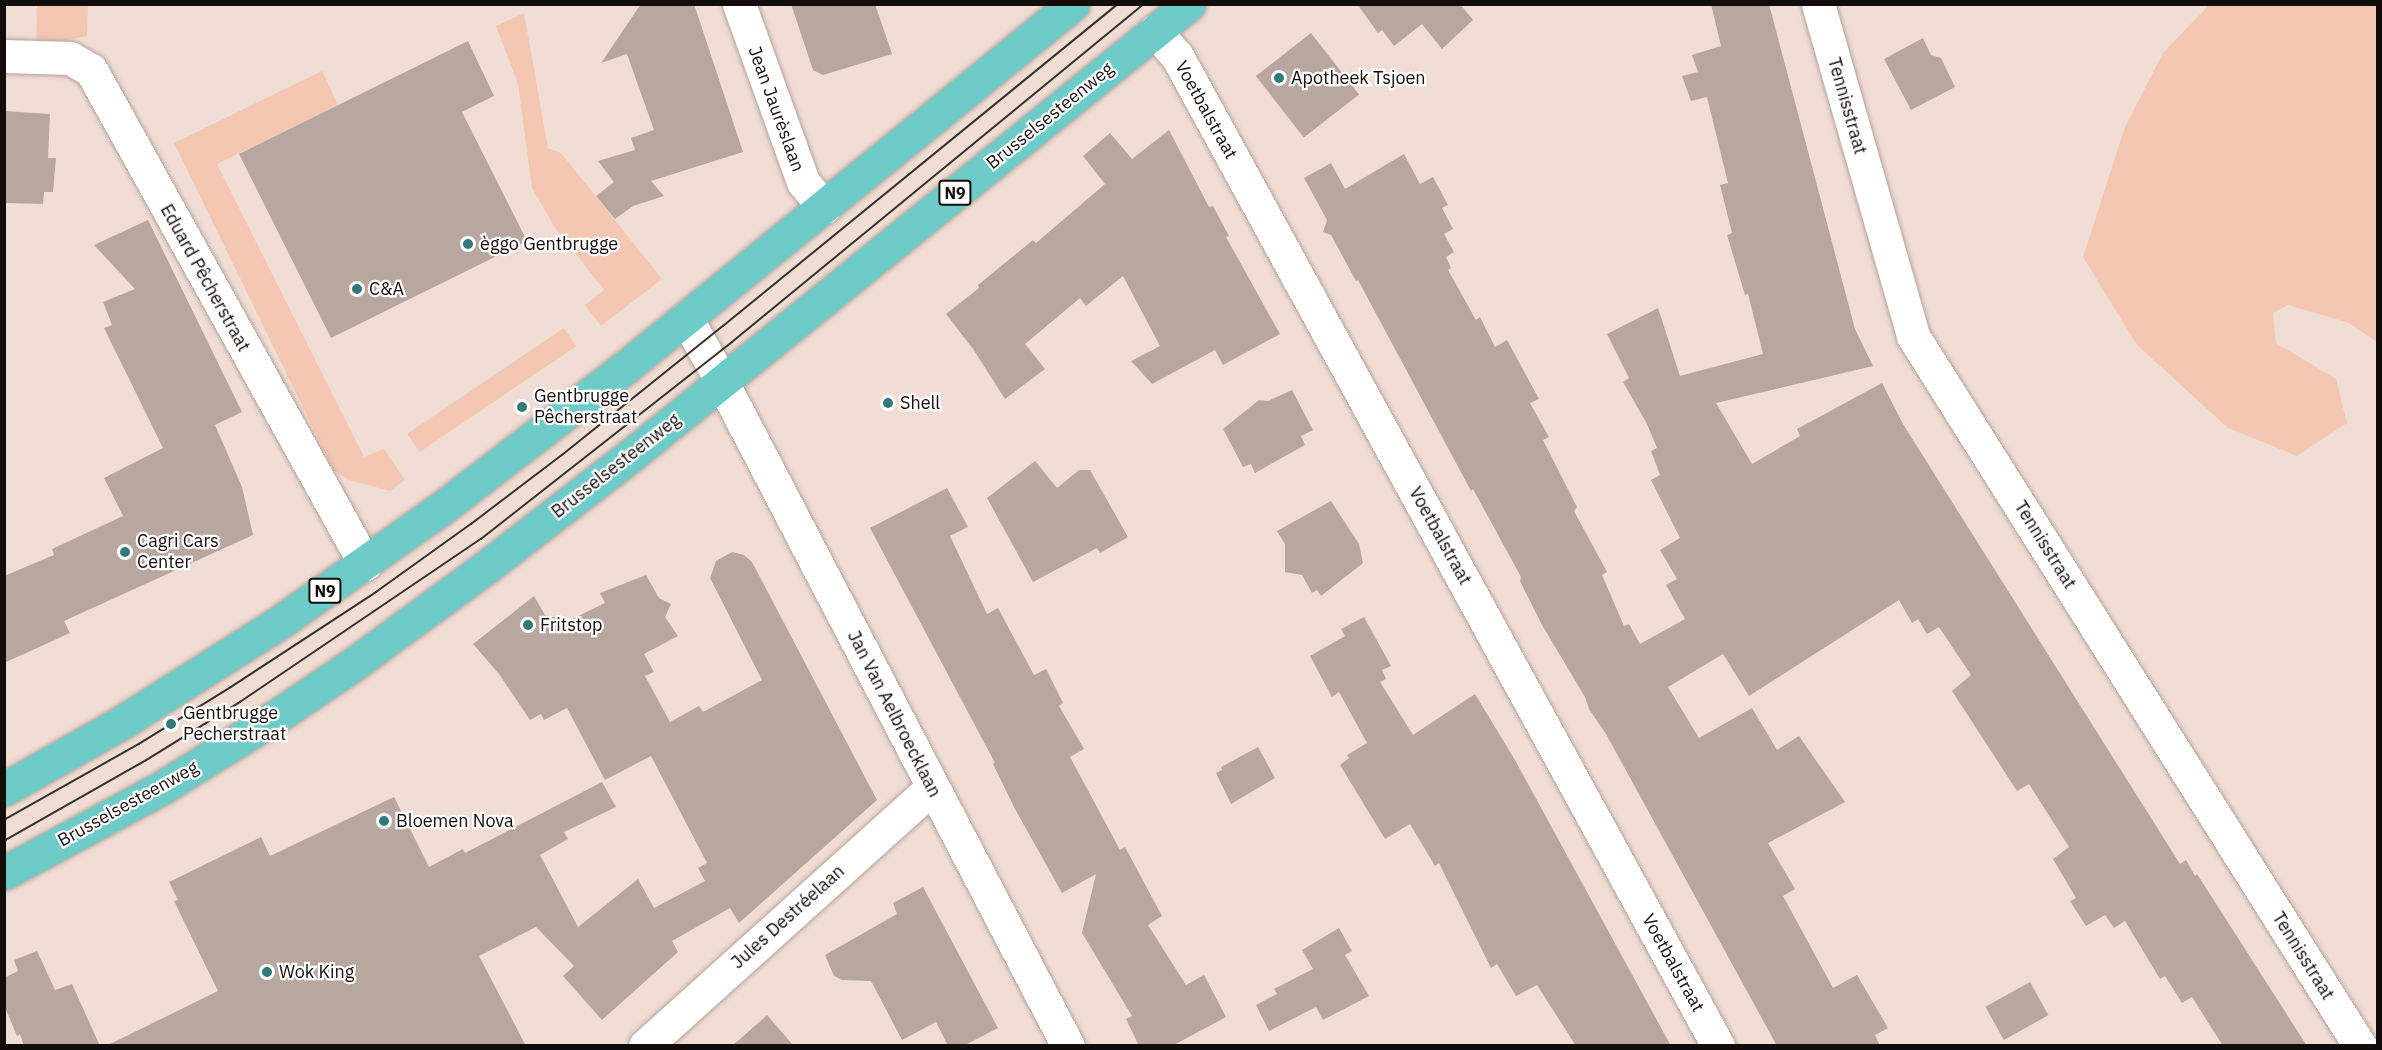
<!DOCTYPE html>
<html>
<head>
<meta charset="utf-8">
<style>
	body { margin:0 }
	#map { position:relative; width:2382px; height:1050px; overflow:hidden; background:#f0ded5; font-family:"IBM Plex Sans",sans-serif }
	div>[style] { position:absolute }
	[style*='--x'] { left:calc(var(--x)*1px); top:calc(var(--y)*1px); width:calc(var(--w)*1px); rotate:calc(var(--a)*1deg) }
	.green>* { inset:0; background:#f4c7b2; transform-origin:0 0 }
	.building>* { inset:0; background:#b8a79e; transform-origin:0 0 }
	.roads { filter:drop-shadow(0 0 2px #b5a49c) drop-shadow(0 0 2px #b5a49c) }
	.minor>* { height:33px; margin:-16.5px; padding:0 16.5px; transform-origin:16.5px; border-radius:16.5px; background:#fff }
	.tertiary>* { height:33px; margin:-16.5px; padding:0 16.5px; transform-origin:16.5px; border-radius:16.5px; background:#fff }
	.primary>* { height:33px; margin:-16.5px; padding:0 16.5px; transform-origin:16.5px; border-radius:16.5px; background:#6dcbc8 }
	.tram>* { height:1.5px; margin:-0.75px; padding:0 0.75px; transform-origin:0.75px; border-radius:0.75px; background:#372f2b }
	.dots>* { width:16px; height:16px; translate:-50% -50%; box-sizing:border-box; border:3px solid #fff; border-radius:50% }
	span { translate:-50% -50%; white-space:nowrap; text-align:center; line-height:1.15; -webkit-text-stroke:4.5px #fff; paint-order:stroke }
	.shield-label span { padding:2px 4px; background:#fff; border:2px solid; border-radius:4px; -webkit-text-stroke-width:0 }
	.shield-label { font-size:16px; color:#120c0a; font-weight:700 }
	.poi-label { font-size:18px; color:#120c0a }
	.left { translate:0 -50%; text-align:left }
	.street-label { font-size:18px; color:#120c0a }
	.frame { position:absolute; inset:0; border:6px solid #120c0a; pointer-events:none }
</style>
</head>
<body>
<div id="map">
	<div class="green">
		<div style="clip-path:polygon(37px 5px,88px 5px,87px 36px,36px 46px)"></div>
		<div style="clip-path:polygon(2209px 5px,2377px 5px,2377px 342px,2349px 323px,2288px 305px,2273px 313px,2276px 343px,2336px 379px,2347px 423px,2297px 456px,2228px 428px,2137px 345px,2083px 257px,2125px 127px,2163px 53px)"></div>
		<div style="clip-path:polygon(524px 13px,548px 148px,561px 153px,662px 279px,601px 326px,585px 305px,604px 290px,554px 226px,532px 188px,518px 84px,496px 26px)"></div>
		<div style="clip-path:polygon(322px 71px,338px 105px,217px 164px,364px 457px,384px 449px,405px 480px,390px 491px,349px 480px,334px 471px,174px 143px)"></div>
		<div style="left:564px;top:328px;width:22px;height:189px;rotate:56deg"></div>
	</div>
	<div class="building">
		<div style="clip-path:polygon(641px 4px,694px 4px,743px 152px,651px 181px,664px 196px,633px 206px,615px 219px,596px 196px,614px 182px,598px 161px,635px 150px,631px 138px,654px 130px,627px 54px,601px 63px)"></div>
		<div style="clip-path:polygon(791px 4px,875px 4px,892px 54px,823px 75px,813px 70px)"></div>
		<div style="clip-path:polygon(1357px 4px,1460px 4px,1473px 20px,1442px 49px,1422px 24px,1394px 46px,1382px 30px,1378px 33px)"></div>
		<div style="clip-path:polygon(1711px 4px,1769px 4px,1855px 329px,1873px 366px,1716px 403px,1752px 464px,1800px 436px,1797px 429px,1882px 383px,1903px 424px,2180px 864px,2186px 860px,2195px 876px,2197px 874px,2307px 1046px,2223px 1046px,2192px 997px,2182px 1003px,2165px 976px,2160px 979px,2125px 921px,2114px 928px,2105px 915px,2086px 926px,2070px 901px,2076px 898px,2053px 859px,2069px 847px,2029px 784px,2017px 791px,1952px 691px,1971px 675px,1939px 627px,1927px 634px,1918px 619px,1912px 623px,1899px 600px,1749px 696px,1723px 654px,1668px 687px,1699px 738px,1752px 708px,1777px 750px,1799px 736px,1845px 802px,1768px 843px,1795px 889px,1783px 896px,1833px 988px,1857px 975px,1888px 1028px,1875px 1035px,1880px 1046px,1777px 1046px,1606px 734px,1589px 709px,1585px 697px,1542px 625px,1520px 581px,1521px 577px,1473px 489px,1471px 491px,1358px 280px,1356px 281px,1331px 235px,1323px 232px,1327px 220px,1304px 178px,1331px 163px,1345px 189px,1404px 154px,1420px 184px,1433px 177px,1448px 205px,1442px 208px,1453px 229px,1444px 234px,1454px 252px,1446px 257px,1451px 268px,1448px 270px,1476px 320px,1480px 317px,1495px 347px,1507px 340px,1539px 399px,1530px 403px,1549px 437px,1543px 440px,1577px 507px,1574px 511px,1607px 572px,1602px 575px,1624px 626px,1629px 624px,1640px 644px,1685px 619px,1666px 585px,1677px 579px,1660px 550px,1680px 538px,1651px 480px,1660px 475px,1651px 451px,1657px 448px,1647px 424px,1623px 382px,1629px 378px,1607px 334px,1658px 308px,1680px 376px,1763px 354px,1748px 294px,1745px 295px,1727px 235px,1732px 233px,1720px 185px,1728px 183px,1707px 97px,1691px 101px,1682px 76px,1698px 72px,1692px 55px,1721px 46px)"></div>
		<div style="left:1311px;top:33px;width:78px;height:70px;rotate:52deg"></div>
		<div style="clip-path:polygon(1923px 38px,1931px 55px,1941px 58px,1955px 87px,1911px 110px,1884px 59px)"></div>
		<div style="clip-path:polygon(468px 41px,494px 96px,462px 112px,527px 241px,331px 338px,239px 154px)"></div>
		<div style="clip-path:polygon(4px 111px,50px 114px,48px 158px,56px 158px,53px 192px,44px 192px,43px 204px,6px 203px)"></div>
		<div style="clip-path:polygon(1169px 130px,1209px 207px,1213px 206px,1229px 236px,1226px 237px,1280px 334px,1223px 365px,1215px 350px,1152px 384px,1131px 361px,1160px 346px,1123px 276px,1086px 306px,1080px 298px,1025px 344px,1045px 369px,1005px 399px,973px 349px,946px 314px,979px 288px,978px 285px,1033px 240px,1036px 243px,1105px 184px,1083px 156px,1110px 133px,1132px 159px)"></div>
		<div style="clip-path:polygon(148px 220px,242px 412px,215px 425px,242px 487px,253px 535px,64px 621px,70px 633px,4px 663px,4px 576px,54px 555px,52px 549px,123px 516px,104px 478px,163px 448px,104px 328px,112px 325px,103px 302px,135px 289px,94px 245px)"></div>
		<div style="clip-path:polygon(1292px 390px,1313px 430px,1301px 436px,1305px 445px,1255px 473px,1251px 464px,1243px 467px,1223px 429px,1259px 400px,1268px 401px)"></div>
		<div style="clip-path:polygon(1035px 461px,1057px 488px,1079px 470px,1090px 470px,1128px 537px,1100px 553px,1097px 548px,1033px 582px,987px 498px)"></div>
		<div style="clip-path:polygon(947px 488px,968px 527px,950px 536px,987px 614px,998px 608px,1034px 675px,1046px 669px,1063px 703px,1059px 706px,1084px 749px,1070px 757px,1120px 850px,1125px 847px,1162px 916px,1148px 925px,1186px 985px,1204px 975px,1226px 1017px,1172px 1046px,1139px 1046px,1126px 1019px,1132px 1016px,1082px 933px,1096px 874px,1062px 893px,1015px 809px,993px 764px,995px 763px,870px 528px)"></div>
		<div style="clip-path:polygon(1331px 501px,1359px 544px,1363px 563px,1321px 596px,1317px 590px,1312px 593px,1302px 575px,1285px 572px,1285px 544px,1277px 531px)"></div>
		<div style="clip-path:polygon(732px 552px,744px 555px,752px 562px,877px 800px,739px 923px,730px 908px,672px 941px,678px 952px,602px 1020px,563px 976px,574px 966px,536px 927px,479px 956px,526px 1046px,106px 1046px,218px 991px,174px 901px,178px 900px,169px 882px,261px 837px,270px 856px,394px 797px,429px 867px,463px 849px,465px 853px,602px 782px,616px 807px,564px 832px,568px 839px,540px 855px,578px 927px,638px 879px,654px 908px,705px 881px,698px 868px,707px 863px,651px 756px,605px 780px,567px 708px,544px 720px,541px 714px,530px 720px,499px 674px,473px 644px,534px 596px,545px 615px,568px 621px,605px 603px,600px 593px,646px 575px,659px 598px,671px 604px,665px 617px,678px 636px,644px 654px,654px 672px,645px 676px,670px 722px,699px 706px,703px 712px,762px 680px,710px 578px,716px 561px)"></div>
		<div style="clip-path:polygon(1364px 617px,1391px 666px,1382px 670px,1386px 679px,1380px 682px,1413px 735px,1475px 694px,1515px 760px,1671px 1046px,1576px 1046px,1537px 985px,1516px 996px,1497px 964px,1491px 968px,1439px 863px,1435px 866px,1410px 824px,1385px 839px,1340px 765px,1349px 758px,1347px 755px,1367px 743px,1339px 692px,1332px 697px,1310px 656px,1345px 636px,1341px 629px)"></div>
		<div style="clip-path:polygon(1258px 747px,1275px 778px,1231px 804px,1216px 773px,1222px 770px,1221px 767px)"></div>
		<div style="clip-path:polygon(923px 887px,998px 1028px,963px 1046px,948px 1046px,936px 1022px,902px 1040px,871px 981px,842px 980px,834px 976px,825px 955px,897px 914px,893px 903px)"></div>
		<div style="clip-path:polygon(1339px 928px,1352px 951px,1345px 955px,1369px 996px,1323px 1020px,1316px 1007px,1269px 1031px,1256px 1005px,1277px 994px,1274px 989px,1313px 969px,1302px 950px)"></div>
		<div style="clip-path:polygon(37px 951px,55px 990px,72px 984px,100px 1046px,24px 1046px,20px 1034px,17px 1036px,4px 1005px,4px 978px,18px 971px,14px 960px)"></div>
		<div style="left:2030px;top:982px;width:38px;height:51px;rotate:61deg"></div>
		<div style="clip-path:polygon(767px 1015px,794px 1046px,732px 1046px)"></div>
	</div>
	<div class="roads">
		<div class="minor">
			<div style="--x:739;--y:4;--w:189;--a:70.2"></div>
			<div style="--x:803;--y:182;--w:33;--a:50"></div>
			<div style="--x:1818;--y:4;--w:345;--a:74"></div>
			<div style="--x:1913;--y:336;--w:839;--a:57.81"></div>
			<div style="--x:1155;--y:31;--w:33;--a:49"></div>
			<div style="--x:1177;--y:56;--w:1128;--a:61.34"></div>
			<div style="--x:4;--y:56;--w:66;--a:1.7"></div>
			<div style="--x:70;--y:58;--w:24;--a:30"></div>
			<div style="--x:91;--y:70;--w:565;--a:60.98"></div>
			<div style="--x:645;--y:1046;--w:386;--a:-42"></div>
		</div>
		<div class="tertiary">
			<div style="--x:686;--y:318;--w:73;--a:60.6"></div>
			<div style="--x:722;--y:382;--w:749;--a:62.48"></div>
		</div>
		<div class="primary">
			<div style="--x:4;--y:789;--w:134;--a:-29.4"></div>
			<div style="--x:121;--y:723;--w:192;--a:-32.4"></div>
			<div style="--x:283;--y:620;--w:194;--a:-35.2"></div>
			<div style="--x:442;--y:508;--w:233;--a:-37.5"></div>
			<div style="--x:627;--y:366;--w:574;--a:-39.06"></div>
			<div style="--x:4;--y:873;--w:181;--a:-28.4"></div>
			<div style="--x:163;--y:787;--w:142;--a:-32"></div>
			<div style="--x:283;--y:712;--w:82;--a:-34.1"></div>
			<div style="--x:351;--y:666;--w:166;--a:-36.2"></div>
			<div style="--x:485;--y:568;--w:183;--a:-37.7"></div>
			<div style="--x:630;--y:456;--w:719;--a:-38.96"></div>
		</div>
	</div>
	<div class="tram">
		<div style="--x:4;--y:820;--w:155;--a:-29.4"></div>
		<div style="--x:139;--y:744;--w:108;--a:-31.8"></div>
		<div style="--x:231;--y:687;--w:173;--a:-33.2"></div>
		<div style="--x:376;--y:592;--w:117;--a:-35.6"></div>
		<div style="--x:471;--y:524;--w:114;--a:-37.2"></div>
		<div style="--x:562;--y:455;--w:206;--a:-38.7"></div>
		<div style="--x:723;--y:326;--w:510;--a:-39.19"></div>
		<div style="--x:4;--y:841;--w:162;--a:-29.6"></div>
		<div style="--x:145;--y:761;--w:112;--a:-31.8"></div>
		<div style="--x:240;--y:702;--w:291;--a:-34.1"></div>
		<div style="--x:481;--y:539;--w:319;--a:-38.1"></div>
		<div style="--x:732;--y:342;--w:533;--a:-39.37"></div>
	</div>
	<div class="dots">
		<div style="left:1279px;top:78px;background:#317a76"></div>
		<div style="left:468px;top:244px;background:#317a76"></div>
		<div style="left:357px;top:289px;background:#317a76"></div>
		<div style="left:888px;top:403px;background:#317a76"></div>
		<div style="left:522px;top:407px;background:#317a76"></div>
		<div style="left:125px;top:552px;background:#317a76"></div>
		<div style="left:528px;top:625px;background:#317a76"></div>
		<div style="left:171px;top:724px;background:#317a76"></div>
		<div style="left:384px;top:821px;background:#317a76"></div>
		<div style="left:267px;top:972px;background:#317a76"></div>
	</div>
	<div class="shield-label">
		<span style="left:955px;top:193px">N9</span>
		<span style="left:325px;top:591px">N9</span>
	</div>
	<div class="poi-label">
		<span class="left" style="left:1291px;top:78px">Apotheek Tsjoen</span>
		<span class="left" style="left:480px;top:244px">èggo Gentbrugge</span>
		<span class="left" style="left:369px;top:289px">C&amp;A</span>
		<span class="left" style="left:534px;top:407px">Gentbrugge<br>Pêcherstraat</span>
		<span class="left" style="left:900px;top:403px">Shell</span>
		<span class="left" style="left:137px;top:552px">Cagri Cars<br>Center</span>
		<span class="left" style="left:540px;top:625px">Fritstop</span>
		<span class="left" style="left:183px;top:724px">Gentbrugge<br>Pecherstraat</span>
		<span class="left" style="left:396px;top:821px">Bloemen Nova</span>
		<span class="left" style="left:279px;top:972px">Wok King</span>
	</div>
	<div class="street-label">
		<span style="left:1847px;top:106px;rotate:74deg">Tennisstraat</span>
		<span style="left:776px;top:109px;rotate:70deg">Jean Jaurèslaan</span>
		<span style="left:1206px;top:110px;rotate:61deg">Voetbalstraat</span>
		<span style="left:1050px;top:116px;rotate:-39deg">Brusselsesteenweg</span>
		<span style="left:205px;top:278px;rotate:61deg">Eduard Pêcherstraat</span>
		<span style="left:616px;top:466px;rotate:-38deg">Brusselsesteenweg</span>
		<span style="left:1440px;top:536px;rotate:61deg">Voetbalstraat</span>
		<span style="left:2045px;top:545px;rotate:58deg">Tennisstraat</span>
		<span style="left:894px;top:714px;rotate:63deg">Jan Van Aelbroecklaan</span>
		<span style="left:128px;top:804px;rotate:-29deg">Brusselsesteenweg</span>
		<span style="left:788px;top:917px;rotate:-42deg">Jules Destréelaan</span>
		<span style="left:2303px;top:956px;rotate:58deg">Tennisstraat</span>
		<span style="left:1673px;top:963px;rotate:61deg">Voetbalstraat</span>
	</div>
	<div class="frame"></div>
</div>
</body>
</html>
